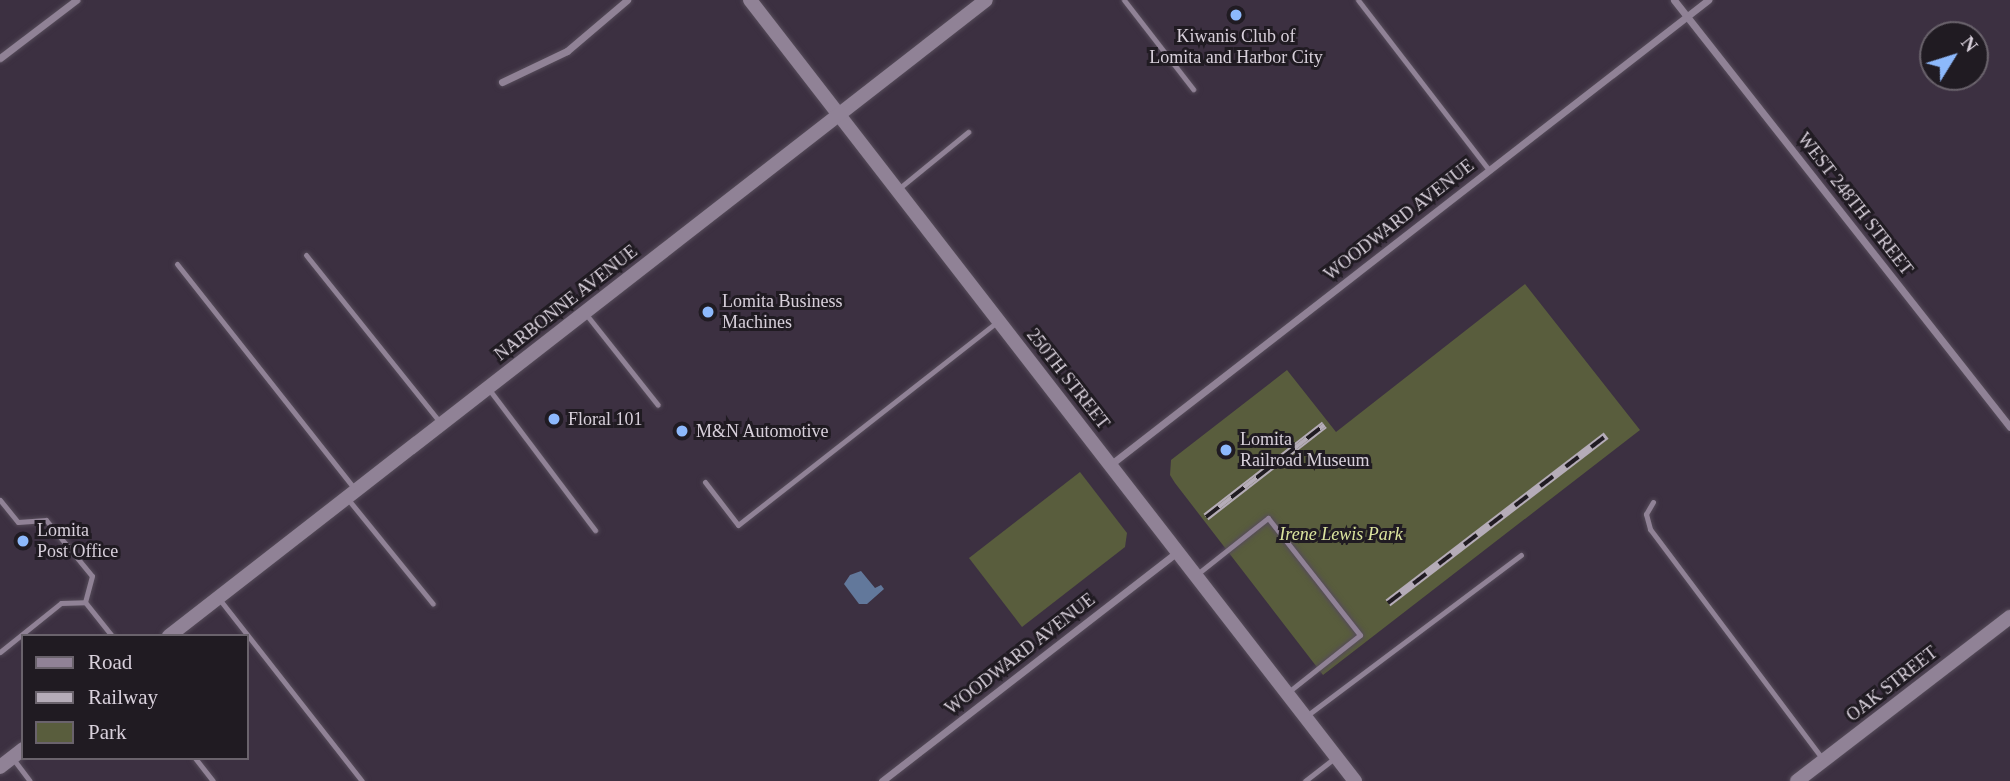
<!DOCTYPE html>
<html>
<head>
<meta charset="utf-8">
<style>
	body { margin:0 }
	#map { position:relative; width:2010px; height:781px; overflow:hidden; background:#3c3041; font-family:"Times New Roman",serif }
	div>[style] { position:absolute }
	[style*='--x'] { left:calc(var(--x)*1px); top:calc(var(--y)*1px); width:calc(var(--w)*1px); rotate:calc(var(--a)*1deg) }
	.green>* { inset:0; background:#595d3d }
	.water>* { inset:0; background:#62789b }
	.roads { filter:drop-shadow(0 0 2px #564c5a) drop-shadow(0 0 2px #564c5a) }
	.lane>* { height:5px; margin:-2.5px; padding:0 2.5px; transform-origin:2.5px; border-radius:2.5px; background:#908296 }
	.street>* { height:7px; margin:-3.5px; padding:0 3.5px; transform-origin:3.5px; border-radius:3.5px; background:#908296 }
	.secondary>* { height:14px; margin:-7px; padding:0 7px; transform-origin:7px; border-radius:7px; background:#908296 }
	.rail>* { height:8px; margin-top:-4px; transform-origin:0; background:repeating-linear-gradient(90deg,#201b22 0 16px,#b5acb8 0 32px); box-sizing:border-box; border-block:2px solid #b5acb8 }
	.dots>* { width:19px; height:19px; translate:-50% -50%; box-sizing:border-box; border:4px solid #201b22; border-radius:50% }
	span { translate:-50% -50%; white-space:nowrap; text-align:center; line-height:1.15; -webkit-text-stroke:6px #201b22; paint-order:stroke }
	.poi-label { font-size:18px; color:#d8d0db }
	.left { translate:0 -50%; text-align:left }
	.street-label { font-size:18px; color:#d8d0db }
	.park-label { font-size:18px; color:#dbe49e; font-style:italic }
	.legend { position:absolute; left:21px; top:634px; width:228px; height:126px; box-sizing:border-box; background:#201b22; border:2px solid #6a636c; margin:0; padding:9px 12px; list-style:none; font-size:21px; color:#d8d0db }
	.legend li { display:flex; align-items:center; gap:14px; height:35px }
	.legend b { width:35px; border:2px solid #6a636c }
	.north { position:absolute; left:1919px; top:21px; width:70px; height:70px; box-sizing:border-box; background:#201b22; border:2px solid #6a636c; border-radius:50%; rotate:52deg; font-size:19px; font-weight:700; line-height:28px; text-align:center; color:#d8d0db }
	.north::after { content:''; display:block; margin:auto; width:24px; height:32px; background:#8db9fc; clip-path:polygon(50% 0,100% 100%,50% 72%,0 100%) }
</style>
</head>
<body>
<div id="map">
	<div class="green">
		<div style="clip-path:polygon(1525px 284px,1640px 430px,1323px 675px,1175px 483px,1170px 475px,1171px 460px,1287px 370px,1336px 432px)"></div>
		<div style="clip-path:polygon(1080px 472px,1127px 533px,1125px 547px,1022px 627px,969px 558px)"></div>
	</div>
	<div class="water">
		<div style="clip-path:polygon(861px 571px,875px 588px,881px 585px,884px 589px,867px 604px,859px 604px,844px 584px,850px 575px)"></div>
	</div>
	<div class="roads">
		<div class="lane">
			<div style="--x:1124;--y:0;--w:113;--a:52.2"></div>
			<div style="--x:1358;--y:0;--w:215;--a:52.4"></div>
			<div style="--x:897;--y:190;--w:92;--a:-39.2"></div>
			<div style="--x:306;--y:255;--w:214;--a:51.3"></div>
			<div style="--x:177;--y:264;--w:285;--a:51.7"></div>
			<div style="--x:585;--y:313;--w:117;--a:51.6"></div>
			<div style="--x:488;--y:388;--w:178;--a:53"></div>
			<div style="--x:705;--y:482;--w:54;--a:52.5"></div>
			<div style="--x:738;--y:525;--w:328;--a:-38.1"></div>
			<div style="--x:347;--y:498;--w:136;--a:50.9"></div>
			<div style="--x:0;--y:500;--w:28;--a:51"></div>
			<div style="--x:18;--y:522;--w:28;--a:-4"></div>
			<div style="--x:46;--y:520;--w:72;--a:50.6"></div>
			<div style="--x:92;--y:576;--w:27;--a:105"></div>
			<div style="--x:1653;--y:502;--w:14;--a:120"></div>
			<div style="--x:1646;--y:514;--w:16;--a:75"></div>
			<div style="--x:1650;--y:529;--w:286;--a:53.1"></div>
			<div style="--x:1196;--y:575;--w:92;--a:-38.4"></div>
			<div style="--x:1268;--y:518;--w:149;--a:51.8"></div>
			<div style="--x:1360;--y:635;--w:93;--a:141.5"></div>
			<div style="--x:220;--y:600;--w:230;--a:51.9"></div>
			<div style="--x:0;--y:652;--w:78;--a:-38.8"></div>
			<div style="--x:61;--y:603;--w:24;--a:-2"></div>
			<div style="--x:85;--y:602;--w:43;--a:51.5"></div>
			<div style="--x:1305;--y:717;--w:270;--a:-36.9"></div>
			<div style="--x:195;--y:758;--w:29;--a:52"></div>
			<div style="--x:14;--y:760;--w:26;--a:53"></div>
			<div style="--x:1305;--y:781;--w:37;--a:-38"></div>
		</div>
		<div class="street">
			<div style="--x:1674;--y:0;--w:543;--a:51.8"></div>
			<div style="--x:0;--y:58;--w:96;--a:-37.3"></div>
			<div style="--x:502;--y:82;--w:72;--a:-25.5"></div>
			<div style="--x:567;--y:51;--w:79;--a:-40.4"></div>
			<div style="--x:1110;--y:465;--w:758;--a:-37.87"></div>
			<div style="--x:882;--y:781;--w:373;--a:-37.8"></div>
		</div>
		<div class="secondary">
			<div style="--x:750;--y:0;--w:988;--a:52.24"></div>
			<div style="--x:169;--y:636;--w:1035;--a:-37.9"></div>
			<div style="--x:0;--y:767;--w:29;--a:-38"></div>
			<div style="--x:1797;--y:781;--w:269;--a:-37.6"></div>
		</div>
	</div>
	<div class="rail">
		<div style="--x:1206;--y:517;--w:150;--a:-37.9"></div>
		<div style="--x:1388;--y:603;--w:275;--a:-37.5"></div>
	</div>
	<div class="dots">
		<div style="left:1236px;top:15px;background:#8db9fc"></div>
		<div style="left:708px;top:312px;background:#8db9fc"></div>
		<div style="left:554px;top:419px;background:#8db9fc"></div>
		<div style="left:682px;top:431px;background:#8db9fc"></div>
		<div style="left:1226px;top:450px;background:#8db9fc"></div>
		<div style="left:23px;top:541px;background:#8db9fc"></div>
	</div>
	<div class="poi-label">
		<span style="left:1236px;top:47px">Kiwanis Club of<br>Lomita and Harbor City</span>
		<span class="left" style="left:722px;top:312px">Lomita Business<br>Machines</span>
		<span class="left" style="left:568px;top:419px">Floral 101</span>
		<span class="left" style="left:696px;top:431px">M&amp;N Automotive</span>
		<span class="left" style="left:1240px;top:450px">Lomita<br>Railroad Museum</span>
		<span class="left" style="left:37px;top:541px">Lomita<br>Post Office</span>
	</div>
	<div class="street-label">
		<span style="left:1855px;top:204px;rotate:52deg">WEST 248TH STREET</span>
		<span style="left:1399px;top:220px;rotate:-38deg">WOODWARD AVENUE</span>
		<span style="left:566px;top:303px;rotate:-38deg">NARBONNE AVENUE</span>
		<span style="left:1068px;top:379px;rotate:52deg">250TH STREET</span>
		<span style="left:1020px;top:654px;rotate:-38deg">WOODWARD AVENUE</span>
		<span style="left:1892px;top:684px;rotate:-38deg">OAK STREET</span>
	</div>
	<div class="park-label">
		<span style="left:1341px;top:534px">Irene Lewis Park</span>
	</div>
	<ul class="legend">
	<li><b style="height:9px;background:#908296"></b>Road</li>
	<li><b style="height:9px;background:#b5acb8"></b>Railway</li>
	<li><b style="height:19px;background:#595d3d"></b>Park</li>
	</ul>
	<div class="north">N</div>
</div>
</body>
</html>
